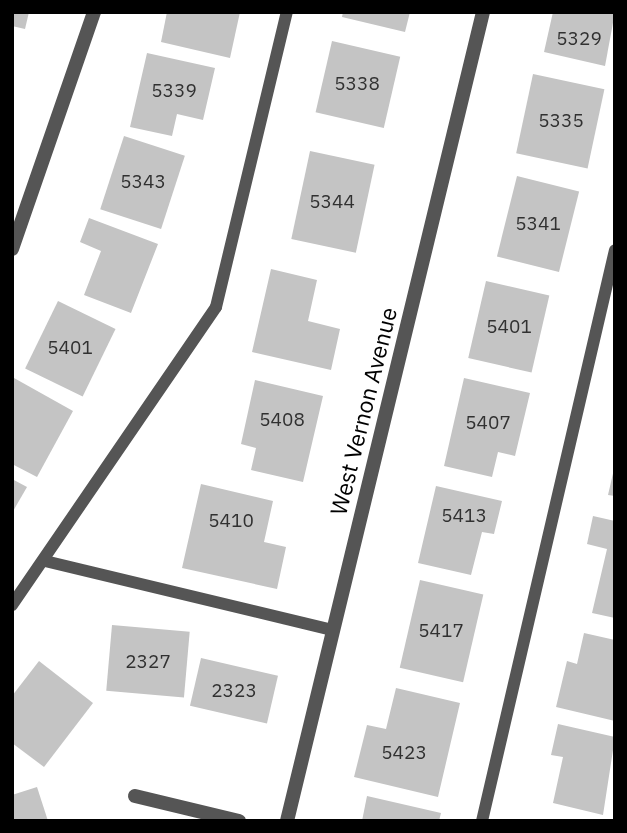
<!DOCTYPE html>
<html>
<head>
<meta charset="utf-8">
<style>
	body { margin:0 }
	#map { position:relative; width:627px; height:833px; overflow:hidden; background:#fff; font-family:"IBM Plex Sans",sans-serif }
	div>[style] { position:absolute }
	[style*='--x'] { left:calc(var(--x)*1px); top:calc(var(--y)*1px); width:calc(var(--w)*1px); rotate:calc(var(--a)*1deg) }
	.building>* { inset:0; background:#c4c4c4; transform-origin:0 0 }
	.lane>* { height:12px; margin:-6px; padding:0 6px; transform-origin:6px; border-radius:6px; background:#555 }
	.street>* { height:14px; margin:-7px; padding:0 7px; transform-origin:7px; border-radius:7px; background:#555 }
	span { translate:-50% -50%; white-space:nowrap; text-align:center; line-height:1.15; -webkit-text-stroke:7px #fff; paint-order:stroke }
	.number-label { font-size:19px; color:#313131 }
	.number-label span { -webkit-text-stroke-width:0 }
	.street-label { font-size:23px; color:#000 }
	.frame { position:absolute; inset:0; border:14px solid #000; pointer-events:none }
</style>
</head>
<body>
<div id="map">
	<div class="building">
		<div style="clip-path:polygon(12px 12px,29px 12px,25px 29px,12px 26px)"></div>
		<div style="clip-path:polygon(167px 12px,240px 12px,230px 58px,161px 42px)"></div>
		<div style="clip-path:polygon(343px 12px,410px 12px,405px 32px,342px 17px)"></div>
		<div style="clip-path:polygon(553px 12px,615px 12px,605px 66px,544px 52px)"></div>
		<div style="left:332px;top:41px;width:70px;height:73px;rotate:13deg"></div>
		<div style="clip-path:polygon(147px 53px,215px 68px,203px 120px,177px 114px,172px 136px,130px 127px)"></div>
		<div style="left:533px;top:74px;width:73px;height:81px;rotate:12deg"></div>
		<div style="left:124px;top:136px;width:64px;height:77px;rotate:18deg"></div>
		<div style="left:310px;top:151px;width:66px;height:90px;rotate:12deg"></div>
		<div style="left:517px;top:176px;width:64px;height:83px;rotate:14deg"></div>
		<div style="clip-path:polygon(89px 218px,158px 244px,131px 313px,84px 295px,101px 251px,80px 242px)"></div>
		<div style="clip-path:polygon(271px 269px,317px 280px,308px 321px,340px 329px,331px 370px,252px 352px)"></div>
		<div style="left:486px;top:281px;width:65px;height:79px;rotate:13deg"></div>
		<div style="left:58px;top:301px;width:64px;height:75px;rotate:26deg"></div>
		<div style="clip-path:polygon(14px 378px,73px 411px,37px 477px,12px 464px)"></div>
		<div style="clip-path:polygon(464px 378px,530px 393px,515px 456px,498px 452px,492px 477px,444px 466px)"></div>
		<div style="clip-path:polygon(255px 380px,323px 396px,303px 482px,251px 470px,256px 448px,241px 444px)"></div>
		<div style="clip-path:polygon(614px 469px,615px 469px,615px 496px,608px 495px)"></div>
		<div style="clip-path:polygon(12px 479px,27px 487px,12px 513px)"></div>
		<div style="clip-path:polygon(201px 484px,273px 501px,264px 542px,286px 547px,277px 589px,182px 568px)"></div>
		<div style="clip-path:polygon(436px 486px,502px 501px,494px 534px,482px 532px,471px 575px,418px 563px)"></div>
		<div style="clip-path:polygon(593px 516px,615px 521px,615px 618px,592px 613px,607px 549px,587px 544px)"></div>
		<div style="left:420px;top:580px;width:65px;height:90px;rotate:13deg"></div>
		<div style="left:112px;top:625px;width:78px;height:66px;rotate:5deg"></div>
		<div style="clip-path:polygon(584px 633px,615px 640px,615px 721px,556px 707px,567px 661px,577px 664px)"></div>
		<div style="left:201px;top:658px;width:79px;height:49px;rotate:13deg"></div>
		<div style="clip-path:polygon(39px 661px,93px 703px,44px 767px,12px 743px,12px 696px)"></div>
		<div style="clip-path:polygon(396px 688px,460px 703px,438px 797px,354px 777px,367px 725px,386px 729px)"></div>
		<div style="clip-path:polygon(558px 724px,615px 737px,603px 815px,553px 803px,563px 757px,551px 755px)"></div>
		<div style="clip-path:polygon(37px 787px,48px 821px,12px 821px,12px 795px)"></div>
		<div style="clip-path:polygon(367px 796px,441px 813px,439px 821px,362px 821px)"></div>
	</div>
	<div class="lane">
		<div style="--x:45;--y:561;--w:296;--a:13.5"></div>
		<div style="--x:12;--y:605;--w:361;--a:-55.6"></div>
		<div style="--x:216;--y:307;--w:303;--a:-76.5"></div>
		<div style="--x:482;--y:821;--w:586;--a:-76.89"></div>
	</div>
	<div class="street">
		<div style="--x:12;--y:249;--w:251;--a:-70.9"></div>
		<div style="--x:135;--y:796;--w:107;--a:13.5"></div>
		<div style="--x:287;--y:821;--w:832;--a:-76.38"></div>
	</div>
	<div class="number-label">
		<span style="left:579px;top:39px">5329</span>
		<span style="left:357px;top:84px">5338</span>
		<span style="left:174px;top:91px">5339</span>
		<span style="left:561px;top:121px">5335</span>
		<span style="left:143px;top:182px">5343</span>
		<span style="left:332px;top:202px">5344</span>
		<span style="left:538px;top:224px">5341</span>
		<span style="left:509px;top:327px">5401</span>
		<span style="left:70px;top:348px">5401</span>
		<span style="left:282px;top:420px">5408</span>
		<span style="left:488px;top:423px">5407</span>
		<span style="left:464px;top:516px">5413</span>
		<span style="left:231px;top:521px">5410</span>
		<span style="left:441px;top:631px">5417</span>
		<span style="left:148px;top:662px">2327</span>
		<span style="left:234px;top:691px">2323</span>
		<span style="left:404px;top:753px">5423</span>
	</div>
	<div class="street-label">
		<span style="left:363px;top:411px;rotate:-76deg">West Vernon Avenue</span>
	</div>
	<div class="frame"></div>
</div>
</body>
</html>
